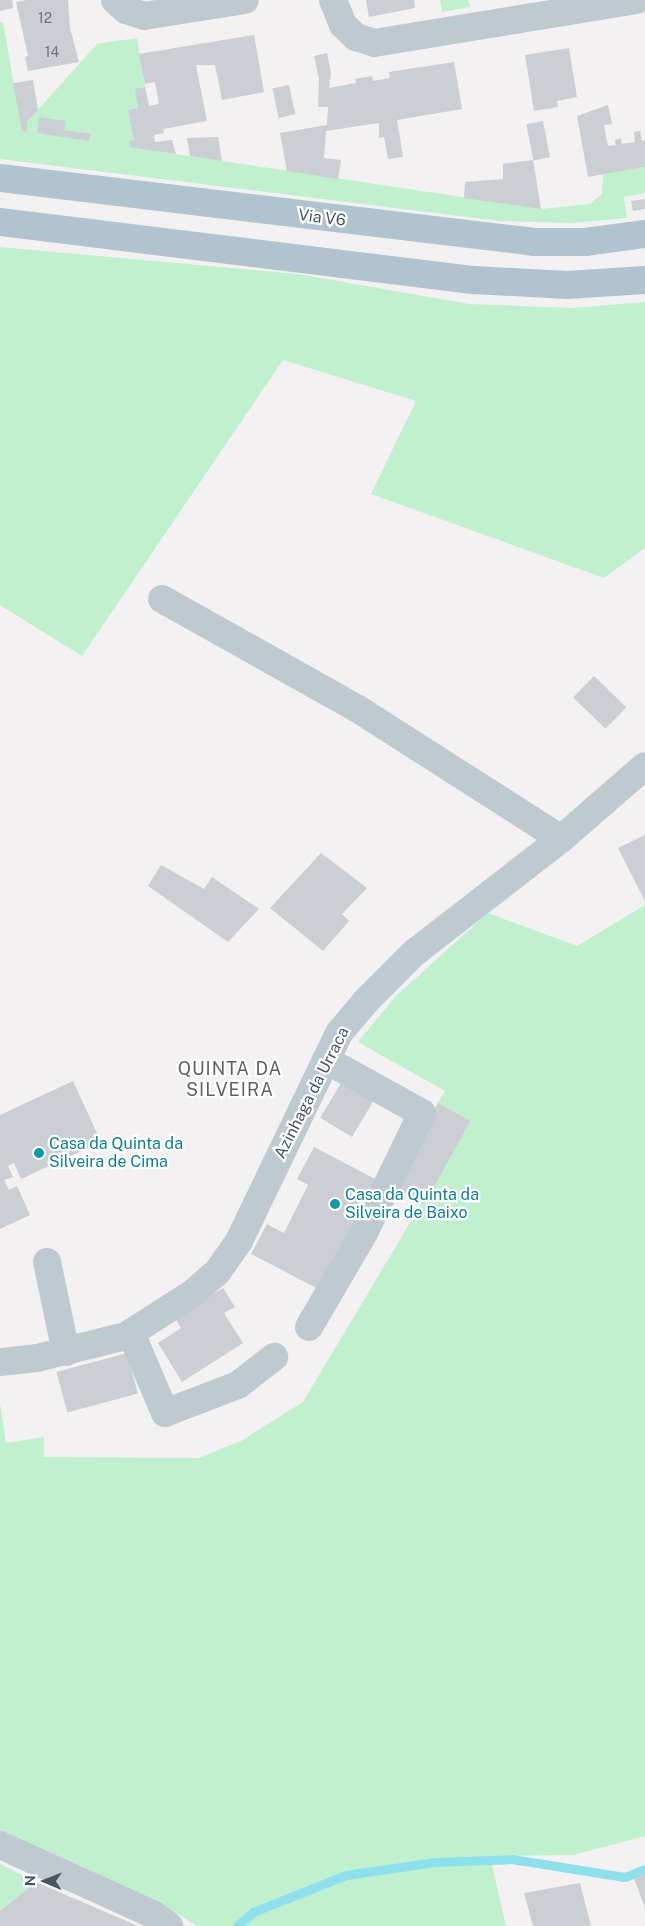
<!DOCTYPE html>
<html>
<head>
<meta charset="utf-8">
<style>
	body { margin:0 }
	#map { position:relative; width:645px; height:1926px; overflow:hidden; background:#f3f1f1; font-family:"Public Sans",sans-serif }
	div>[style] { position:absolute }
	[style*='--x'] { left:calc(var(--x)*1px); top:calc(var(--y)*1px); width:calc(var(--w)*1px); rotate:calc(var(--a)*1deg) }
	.green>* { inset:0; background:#c1f0cf }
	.stream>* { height:9px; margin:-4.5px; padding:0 4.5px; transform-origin:4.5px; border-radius:4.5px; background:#8ee1ec }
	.building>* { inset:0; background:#cbcfd3; transform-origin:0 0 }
	.minor>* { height:28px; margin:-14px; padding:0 14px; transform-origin:14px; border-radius:14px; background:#bfcad0 }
	.major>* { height:28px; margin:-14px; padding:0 14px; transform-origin:14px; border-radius:14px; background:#b1c3cf }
	.dots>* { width:14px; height:14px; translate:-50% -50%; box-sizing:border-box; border:2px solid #fff; border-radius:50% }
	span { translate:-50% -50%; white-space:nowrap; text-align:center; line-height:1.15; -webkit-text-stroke:4.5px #fff; paint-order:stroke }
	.number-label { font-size:14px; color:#6a747c }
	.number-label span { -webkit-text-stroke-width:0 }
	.street-label { font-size:16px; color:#49565f }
	.culture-label { font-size:16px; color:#0d838f }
	.left { translate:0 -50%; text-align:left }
	.neighbourhood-label { font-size:18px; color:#5e6266; letter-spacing:1px }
	.north { position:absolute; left:20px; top:1856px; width:50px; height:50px; -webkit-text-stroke:4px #fff; paint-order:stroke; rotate:271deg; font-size:14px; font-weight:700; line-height:20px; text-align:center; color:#49565f }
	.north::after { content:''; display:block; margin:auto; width:18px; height:22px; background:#49565f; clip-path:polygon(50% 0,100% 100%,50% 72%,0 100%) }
</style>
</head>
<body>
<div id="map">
	<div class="green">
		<div style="clip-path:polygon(440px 0,468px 0,470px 7px,442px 12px)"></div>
		<div style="clip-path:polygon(0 22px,3px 22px,22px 131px,27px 132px,27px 122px,97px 44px,137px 38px,156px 151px,541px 209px,590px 204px,602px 194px,603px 174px,645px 167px,645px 193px,624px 197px,627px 218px,571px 223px,500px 221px,0 159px)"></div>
		<div style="clip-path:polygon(0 247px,298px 274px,469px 304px,572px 308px,645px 302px,645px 548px,604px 578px,371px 494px,416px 401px,283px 360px,82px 656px,0 605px)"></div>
		<div style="clip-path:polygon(645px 905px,645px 1836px,573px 1855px,490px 1856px,506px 1926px,197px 1926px,180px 1915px,0 1838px,0 1403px,6px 1443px,44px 1437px,44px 1457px,199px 1458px,241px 1441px,303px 1402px,470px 1122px,438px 1103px,445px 1091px,358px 1042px,397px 995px,488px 913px,577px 946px)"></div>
		<div style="clip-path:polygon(0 1864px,36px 1882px,0 1911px)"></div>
	</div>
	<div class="stream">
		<div style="--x:237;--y:1926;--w:21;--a:-41"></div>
		<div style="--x:253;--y:1912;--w:100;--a:-21.7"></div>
		<div style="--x:346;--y:1875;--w:90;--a:-8.3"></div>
		<div style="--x:435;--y:1862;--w:77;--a:-2.2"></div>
		<div style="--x:512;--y:1859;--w:114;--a:9.1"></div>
		<div style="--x:625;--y:1877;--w:22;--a:-22"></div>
	</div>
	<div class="building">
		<div style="clip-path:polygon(0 0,12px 0,13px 8px,0 11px)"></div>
		<div style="clip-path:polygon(27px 0,68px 0,70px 28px,79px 62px,28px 71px,25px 57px,28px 56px,16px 2px)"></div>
		<div style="clip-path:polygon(366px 0,414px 0,415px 8px,369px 17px)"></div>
		<div style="clip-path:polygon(254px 35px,264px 92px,222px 100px,215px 65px,196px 65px,207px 121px,163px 129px,164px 133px,154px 135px,155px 142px,172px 140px,176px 154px,130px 147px,129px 141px,134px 140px,128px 110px,138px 108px,135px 89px,145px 87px,149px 106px,159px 104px,155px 82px,145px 84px,139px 54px)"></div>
		<div style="clip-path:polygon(569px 48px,577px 97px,557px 101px,558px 107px,534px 111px,525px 55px)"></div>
		<div style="clip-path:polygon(327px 53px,331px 73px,329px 88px,356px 83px,355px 79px,372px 76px,373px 81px,390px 78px,389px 72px,454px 62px,462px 109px,397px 120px,403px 157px,388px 159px,384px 137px,379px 138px,379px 123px,326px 131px,324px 158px,341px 160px,338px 179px,287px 171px,280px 133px,327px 125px,328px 107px,318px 107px,319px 79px,314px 56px)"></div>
		<div style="clip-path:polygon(33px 80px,38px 110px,27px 122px,27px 132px,22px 131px,13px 83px)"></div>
		<div style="left:289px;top:85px;width:30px;height:17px;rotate:78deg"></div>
		<div style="clip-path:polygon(608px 105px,612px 124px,604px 125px,608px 146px,616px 145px,615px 140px,621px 138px,622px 144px,635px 142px,634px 132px,640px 131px,642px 141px,645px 140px,645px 167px,588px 177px,577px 116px)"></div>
		<div style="clip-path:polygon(39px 117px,66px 121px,64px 130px,91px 134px,89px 141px,37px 133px)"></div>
		<div style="left:543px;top:121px;width:37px;height:17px;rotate:79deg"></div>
		<div style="clip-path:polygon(218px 137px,222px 161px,190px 156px,187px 138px)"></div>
		<div style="clip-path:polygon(533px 160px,541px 209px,464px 198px,465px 182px,503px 179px,503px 164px)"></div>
		<div style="clip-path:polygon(645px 199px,645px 209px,633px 211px,631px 201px)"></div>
		<div style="left:594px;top:676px;width:45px;height:30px;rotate:44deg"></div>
		<div style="clip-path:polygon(645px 835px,645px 901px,618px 848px)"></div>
		<div style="clip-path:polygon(321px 853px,367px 888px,342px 914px,349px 921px,323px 951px,270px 908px)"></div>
		<div style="clip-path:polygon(161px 865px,204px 889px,212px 877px,259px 909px,228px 942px,148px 886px)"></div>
		<div style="left:346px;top:1075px;width:37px;height:50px;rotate:31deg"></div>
		<div style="clip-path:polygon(73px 1081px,101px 1142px,21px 1179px,14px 1163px,8px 1166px,13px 1177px,4px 1180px,9px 1190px,17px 1186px,30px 1215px,0 1229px,0 1115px)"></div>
		<div style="left:438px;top:1103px;width:37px;height:95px;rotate:29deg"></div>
		<div style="clip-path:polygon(314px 1147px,383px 1183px,326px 1293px,251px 1254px,267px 1224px,284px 1233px,308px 1185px,297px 1179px)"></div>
		<div style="clip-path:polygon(223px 1288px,235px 1307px,224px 1313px,243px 1343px,182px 1382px,158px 1343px,181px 1328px,175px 1318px)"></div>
		<div style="left:127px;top:1353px;width:42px;height:73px;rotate:75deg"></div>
		<div style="clip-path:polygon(645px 1874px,645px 1908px,634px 1878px)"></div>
		<div style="clip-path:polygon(36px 1882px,138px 1926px,0 1926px,0 1911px)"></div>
		<div style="clip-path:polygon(580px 1883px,591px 1926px,533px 1926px,524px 1893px)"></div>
	</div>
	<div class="minor">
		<div style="--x:115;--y:0;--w:15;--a:42"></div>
		<div style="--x:126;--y:10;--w:19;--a:18"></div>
		<div style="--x:144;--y:16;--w:102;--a:-9"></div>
		<div style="--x:333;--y:0;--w:27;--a:68"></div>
		<div style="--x:343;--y:25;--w:18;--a:43"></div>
		<div style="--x:356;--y:37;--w:19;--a:18"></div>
		<div style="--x:374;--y:43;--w:266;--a:-9.3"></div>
		<div style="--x:162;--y:599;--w:225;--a:29.3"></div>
		<div style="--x:358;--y:709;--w:241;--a:32.6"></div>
		<div style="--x:47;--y:1262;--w:92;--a:78.1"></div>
		<div style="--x:309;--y:1327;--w:109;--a:-59.7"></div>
		<div style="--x:364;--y:1233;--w:133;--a:-64.2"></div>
		<div style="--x:422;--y:1113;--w:110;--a:-151.1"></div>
		<div style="--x:131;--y:1333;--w:87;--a:67"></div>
		<div style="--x:165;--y:1413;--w:78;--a:-21"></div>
		<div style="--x:238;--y:1385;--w:46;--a:-37.9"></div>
		<div style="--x:0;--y:1362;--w:37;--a:-6"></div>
		<div style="--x:37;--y:1358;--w:92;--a:-13.9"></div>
		<div style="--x:126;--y:1336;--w:80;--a:-32.7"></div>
		<div style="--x:193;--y:1293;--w:33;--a:-41"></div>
		<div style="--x:218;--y:1271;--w:37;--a:-55"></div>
		<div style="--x:239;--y:1241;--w:231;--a:-64.3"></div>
		<div style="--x:339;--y:1033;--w:42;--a:-49.8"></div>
		<div style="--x:366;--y:1001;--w:68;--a:-45"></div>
		<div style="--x:414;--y:953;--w:186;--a:-37.8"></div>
		<div style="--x:561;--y:839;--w:111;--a:-41"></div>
		<div style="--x:0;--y:1845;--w:169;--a:24.4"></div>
		<div style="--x:154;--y:1915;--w:19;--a:36"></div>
	</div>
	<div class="major">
		<div style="--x:0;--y:178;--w:539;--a:6.82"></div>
		<div style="--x:535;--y:242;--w:50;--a:0"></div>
		<div style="--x:585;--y:242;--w:61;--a:-7.6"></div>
		<div style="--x:0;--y:222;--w:478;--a:7"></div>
		<div style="--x:474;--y:280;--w:93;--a:3.1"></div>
		<div style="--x:567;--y:285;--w:78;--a:-3.7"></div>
	</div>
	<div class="dots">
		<div style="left:39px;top:1153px;background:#0f9aa8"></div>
		<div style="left:335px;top:1204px;background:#0f9aa8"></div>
	</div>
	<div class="number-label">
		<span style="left:45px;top:18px">12</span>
		<span style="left:52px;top:52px">14</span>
	</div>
	<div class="street-label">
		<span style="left:322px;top:218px;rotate:7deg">Via V6</span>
		<span style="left:312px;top:1093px;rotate:-63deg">Azinhaga da Urraca</span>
	</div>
	<div class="culture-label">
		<span class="left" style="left:49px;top:1153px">Casa da Quinta da<br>Silveira de Cima</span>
		<span class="left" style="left:345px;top:1204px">Casa da Quinta da<br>Silveira de Baixo</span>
	</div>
	<div class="neighbourhood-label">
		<span style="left:230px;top:1080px">QUINTA DA<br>SILVEIRA</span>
	</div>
	<div class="north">N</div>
</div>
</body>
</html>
